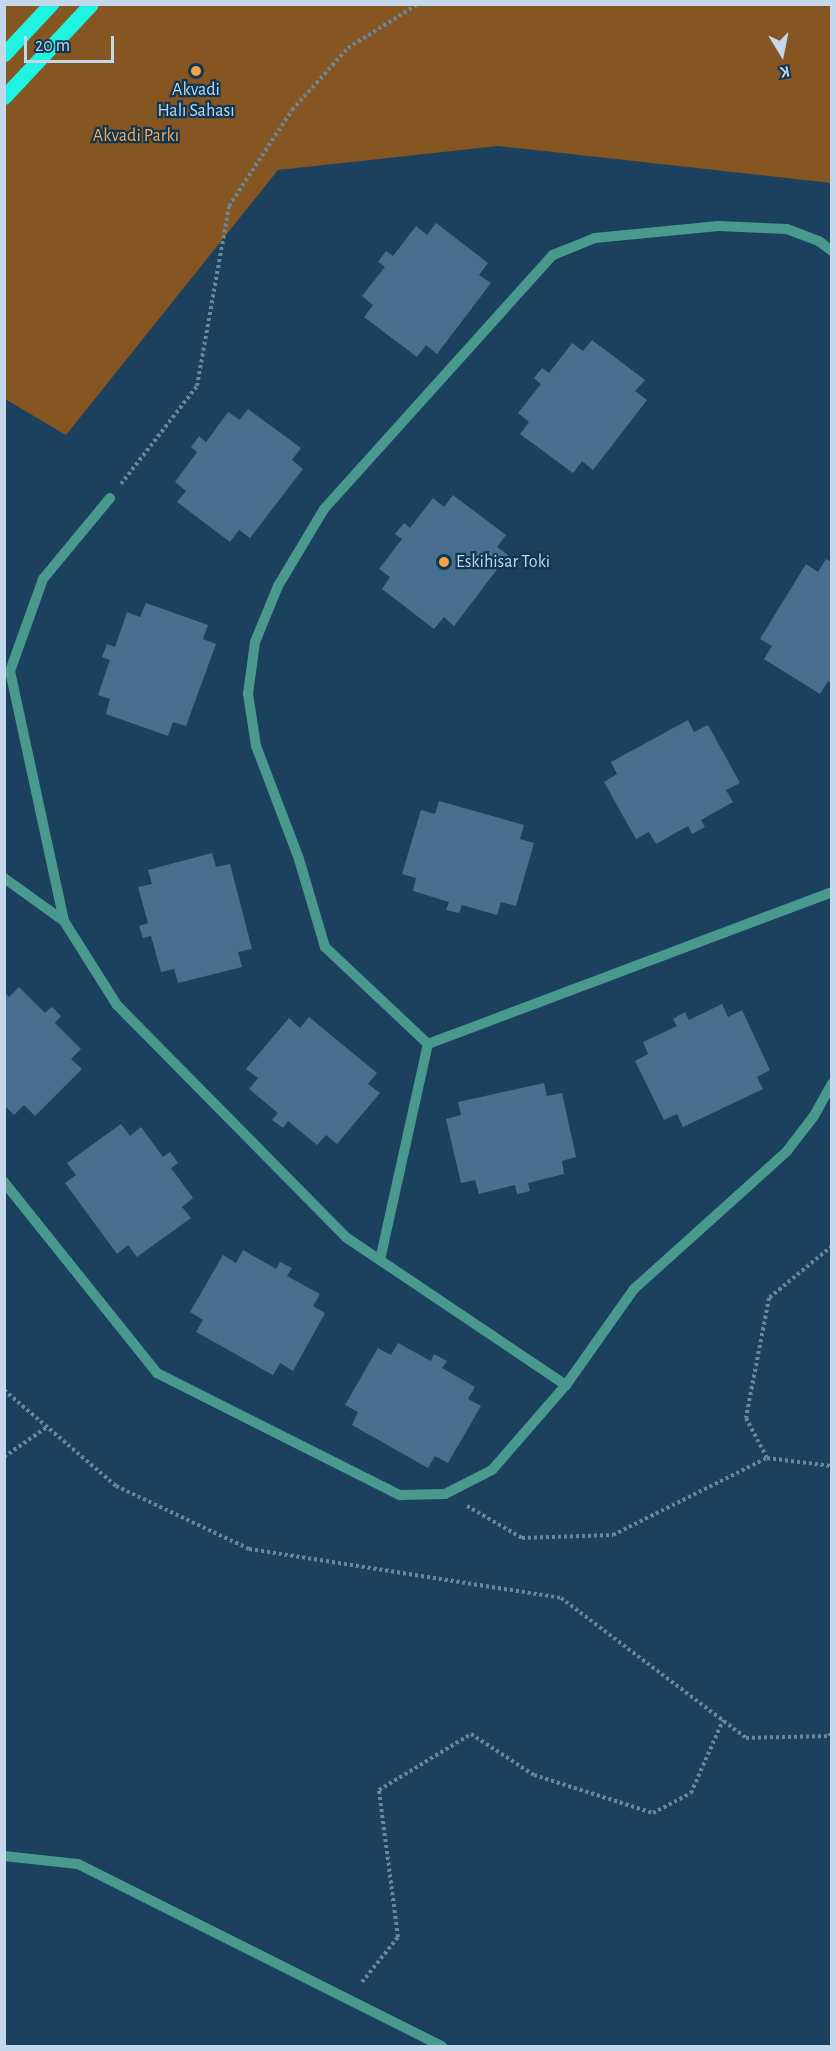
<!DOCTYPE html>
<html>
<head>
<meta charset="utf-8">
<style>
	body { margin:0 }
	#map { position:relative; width:836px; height:2051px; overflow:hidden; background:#1b415f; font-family:"Alegreya Sans",sans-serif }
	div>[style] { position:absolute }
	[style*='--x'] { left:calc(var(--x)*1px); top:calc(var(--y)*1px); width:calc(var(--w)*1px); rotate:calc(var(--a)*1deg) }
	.green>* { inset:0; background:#855622 }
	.building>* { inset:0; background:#486f90 }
	.path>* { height:4px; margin-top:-2px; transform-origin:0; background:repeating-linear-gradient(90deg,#69879f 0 3px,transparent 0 6px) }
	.minor>* { height:10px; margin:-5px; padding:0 5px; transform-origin:5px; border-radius:5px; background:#4a998f }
	.major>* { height:15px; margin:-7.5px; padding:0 7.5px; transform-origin:7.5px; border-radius:7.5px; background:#1ff3e1 }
	.dots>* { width:16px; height:16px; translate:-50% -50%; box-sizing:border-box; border:3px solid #0f3653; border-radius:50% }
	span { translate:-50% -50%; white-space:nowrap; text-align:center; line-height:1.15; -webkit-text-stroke:4.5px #0f3653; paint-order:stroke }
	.poi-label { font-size:18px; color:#c3d8ea }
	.left { translate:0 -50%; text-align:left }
	.park-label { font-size:18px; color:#fda94c }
	.frame { position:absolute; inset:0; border:6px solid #c3d8ea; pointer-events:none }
	.north { position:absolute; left:752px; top:24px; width:60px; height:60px; -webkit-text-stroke:4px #0f3653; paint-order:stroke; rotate:170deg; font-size:16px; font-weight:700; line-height:24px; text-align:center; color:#c3d8ea }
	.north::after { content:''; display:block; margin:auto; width:21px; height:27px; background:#c3d8ea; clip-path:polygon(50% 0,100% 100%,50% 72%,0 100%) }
	.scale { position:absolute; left:24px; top:36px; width:90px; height:27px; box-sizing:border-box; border:3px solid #c3d8ea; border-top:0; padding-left:8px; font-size:18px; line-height:21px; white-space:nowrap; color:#c3d8ea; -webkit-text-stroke:4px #0f3653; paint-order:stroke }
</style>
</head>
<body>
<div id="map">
	<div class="green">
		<div style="clip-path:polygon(5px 5px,831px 5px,831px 183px,498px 146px,278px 170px,66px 435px,5px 399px)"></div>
	</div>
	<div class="building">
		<div style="clip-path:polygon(436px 223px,488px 263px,479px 275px,491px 283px,437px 354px,426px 345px,417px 357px,364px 317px,373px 305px,362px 296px,385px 267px,378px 262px,386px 251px,393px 256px,416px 226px,427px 235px)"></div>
		<div style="clip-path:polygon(592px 340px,645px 380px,635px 391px,647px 400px,593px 470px,582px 461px,573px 473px,520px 434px,529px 422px,518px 413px,541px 384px,534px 378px,542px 368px,549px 373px,572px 343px,583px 351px)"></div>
		<div style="clip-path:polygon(248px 409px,301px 448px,292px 460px,303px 469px,250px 538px,239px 530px,230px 542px,177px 502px,186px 491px,175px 482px,197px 452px,191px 447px,199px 436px,206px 442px,228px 412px,240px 420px)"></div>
		<div style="clip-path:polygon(453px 495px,506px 535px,497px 547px,508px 555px,454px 626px,444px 617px,434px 629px,382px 589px,390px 577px,379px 569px,402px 539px,395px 534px,404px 523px,410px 528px,433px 498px,444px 507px)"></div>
		<div style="clip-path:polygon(826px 559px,832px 562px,832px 683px,828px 681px,820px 694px,764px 659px,772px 646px,760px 639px,806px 564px,818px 572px)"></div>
		<div style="clip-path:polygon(146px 603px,208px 625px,203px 639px,216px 644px,186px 726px,173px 722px,168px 736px,106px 714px,110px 699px,98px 695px,110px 660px,102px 657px,107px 644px,115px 647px,127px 612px,140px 617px)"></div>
		<div style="clip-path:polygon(688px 720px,694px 732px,708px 725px,740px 783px,726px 790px,733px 802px,701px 820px,705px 827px,692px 834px,688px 826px,656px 844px,649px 832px,636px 839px,604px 782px,617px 774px,611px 762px)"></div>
		<div style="clip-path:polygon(439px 801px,524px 825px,520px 839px,534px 843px,516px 906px,501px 902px,497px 915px,462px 905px,459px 913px,446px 910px,449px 902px,413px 891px,416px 878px,402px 874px,421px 810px,435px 814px)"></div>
		<div style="clip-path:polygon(212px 853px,216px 867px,230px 864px,252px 949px,238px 952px,242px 967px,178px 983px,174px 969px,161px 972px,151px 936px,143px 938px,139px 926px,148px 923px,138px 887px,152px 884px,148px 870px)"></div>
		<div style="clip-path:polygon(19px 987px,45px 1013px,52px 1007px,61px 1016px,55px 1023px,81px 1049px,71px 1059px,82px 1069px,35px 1116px,24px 1105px,14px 1115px,4px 1105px,4px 992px,9px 997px)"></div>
		<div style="clip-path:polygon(722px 1004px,728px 1017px,742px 1010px,770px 1070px,757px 1077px,763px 1089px,683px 1127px,677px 1114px,664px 1120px,635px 1061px,648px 1054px,643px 1042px,677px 1026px,673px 1019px,685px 1012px,689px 1020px)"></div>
		<div style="clip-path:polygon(309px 1017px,377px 1073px,368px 1084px,380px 1093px,337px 1144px,326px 1135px,317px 1145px,288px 1121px,283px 1128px,272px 1120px,278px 1113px,249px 1089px,258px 1078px,246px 1069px,289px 1018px,300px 1028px)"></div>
		<div style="clip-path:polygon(544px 1083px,547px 1096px,562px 1093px,576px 1157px,562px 1161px,564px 1174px,528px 1183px,530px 1191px,517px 1194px,515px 1185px,479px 1194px,475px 1180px,461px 1183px,446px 1119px,461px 1115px,458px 1102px)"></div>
		<div style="clip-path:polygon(121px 1124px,130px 1136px,141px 1127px,163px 1157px,170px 1152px,178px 1163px,171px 1168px,193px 1198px,182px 1207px,191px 1218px,137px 1257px,128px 1245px,117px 1254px,65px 1183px,76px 1175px,67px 1163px)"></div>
		<div style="clip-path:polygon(243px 1250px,276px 1269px,280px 1262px,292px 1268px,287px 1276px,320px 1294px,313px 1306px,325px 1313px,293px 1371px,280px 1363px,273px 1375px,196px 1332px,203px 1320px,190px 1312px,223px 1255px,236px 1263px)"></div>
		<div style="clip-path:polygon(398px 1343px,431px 1361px,434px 1354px,447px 1361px,442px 1368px,475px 1387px,468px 1399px,481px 1406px,448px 1463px,435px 1456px,428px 1468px,352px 1425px,358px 1412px,345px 1405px,378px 1348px,391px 1355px)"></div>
	</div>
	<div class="path">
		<div style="--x:121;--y:484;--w:124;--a:-52.2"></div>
		<div style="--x:197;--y:386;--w:183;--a:-79.9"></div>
		<div style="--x:229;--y:206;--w:115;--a:-56.7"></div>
		<div style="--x:292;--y:110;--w:84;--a:-47.9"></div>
		<div style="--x:348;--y:48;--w:83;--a:-32.2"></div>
		<div style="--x:832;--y:1246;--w:82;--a:140.5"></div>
		<div style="--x:769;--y:1298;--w:122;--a:100.9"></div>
		<div style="--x:746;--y:1418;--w:45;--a:62.3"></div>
		<div style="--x:767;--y:1458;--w:65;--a:7"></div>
		<div style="--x:4;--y:1390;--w:148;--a:40.6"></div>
		<div style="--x:116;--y:1486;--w:147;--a:25.3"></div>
		<div style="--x:249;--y:1549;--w:316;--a:8.9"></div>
		<div style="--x:561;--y:1598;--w:232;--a:37.1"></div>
		<div style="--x:746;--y:1738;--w:83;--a:-1.4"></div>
		<div style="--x:829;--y:1736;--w:5;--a:-53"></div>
		<div style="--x:4;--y:1457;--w:52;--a:-34.9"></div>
		<div style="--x:467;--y:1506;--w:64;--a:30.2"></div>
		<div style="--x:522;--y:1538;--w:91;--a:-1.9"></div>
		<div style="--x:613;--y:1535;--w:172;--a:-26.6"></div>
		<div style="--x:362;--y:1982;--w:58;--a:-51.3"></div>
		<div style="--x:398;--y:1937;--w:148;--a:-97.4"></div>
		<div style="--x:379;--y:1790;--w:108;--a:-31.3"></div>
		<div style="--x:471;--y:1734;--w:75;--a:33.1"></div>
		<div style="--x:534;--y:1775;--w:125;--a:17.7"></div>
		<div style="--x:653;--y:1813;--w:43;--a:-27.8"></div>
		<div style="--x:691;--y:1793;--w:80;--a:-66.3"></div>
	</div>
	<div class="minor">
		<div style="--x:110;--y:498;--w:105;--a:129.6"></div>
		<div style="--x:43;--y:579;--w:98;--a:109.7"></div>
		<div style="--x:10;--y:671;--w:256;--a:77.8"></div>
		<div style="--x:64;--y:921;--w:99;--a:57.8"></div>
		<div style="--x:117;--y:1005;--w:327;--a:45.4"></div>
		<div style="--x:347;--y:1238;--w:264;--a:33.9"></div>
		<div style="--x:4;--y:878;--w:74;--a:35.6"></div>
		<div style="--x:428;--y:1044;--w:141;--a:-136.7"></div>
		<div style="--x:325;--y:947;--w:92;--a:-106.5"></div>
		<div style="--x:299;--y:859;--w:121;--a:-110.8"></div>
		<div style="--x:256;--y:746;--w:53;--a:-98.7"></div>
		<div style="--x:248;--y:694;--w:52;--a:-82.3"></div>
		<div style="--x:255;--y:642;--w:61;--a:-67.7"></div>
		<div style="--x:278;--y:586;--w:90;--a:-59.1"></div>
		<div style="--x:324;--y:509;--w:342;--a:-48"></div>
		<div style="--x:553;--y:255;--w:45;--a:-22"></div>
		<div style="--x:595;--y:238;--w:124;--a:-5.6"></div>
		<div style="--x:718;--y:226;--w:69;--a:2.5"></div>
		<div style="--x:787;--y:229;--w:34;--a:21"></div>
		<div style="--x:819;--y:241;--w:16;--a:38"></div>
		<div style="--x:428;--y:1044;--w:432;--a:-20.6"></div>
		<div style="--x:4;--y:1182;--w:245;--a:51.3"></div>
		<div style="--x:157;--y:1373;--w:272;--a:26.7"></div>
		<div style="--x:400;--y:1495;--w:45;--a:-1.3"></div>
		<div style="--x:445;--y:1494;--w:53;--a:-27.1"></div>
		<div style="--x:492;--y:1470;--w:113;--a:-49"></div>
		<div style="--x:566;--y:1385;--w:118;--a:-54.7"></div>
		<div style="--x:634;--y:1289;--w:206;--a:-42"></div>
		<div style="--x:787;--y:1151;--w:44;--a:-52.4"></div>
		<div style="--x:814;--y:1116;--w:37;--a:-61"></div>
		<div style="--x:380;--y:1260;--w:221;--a:-77.5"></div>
		<div style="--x:4;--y:1856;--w:74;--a:6.2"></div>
		<div style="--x:78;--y:1864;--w:407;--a:26.6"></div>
	</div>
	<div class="major">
		<div style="--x:4;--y:54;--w:69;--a:-46.8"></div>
		<div style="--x:4;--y:97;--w:127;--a:-46.9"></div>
	</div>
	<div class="dots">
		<div style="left:196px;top:71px;background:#f6a246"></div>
		<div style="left:444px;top:562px;background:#f6a246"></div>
	</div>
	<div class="poi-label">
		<span style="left:196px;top:101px">Akvadi<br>Halı Sahası</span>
		<span class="left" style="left:456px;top:562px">Eskihisar Toki</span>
	</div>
	<div class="park-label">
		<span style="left:136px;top:136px">Akvadi Parkı</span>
	</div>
	<div class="frame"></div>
	<div class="north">K</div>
	<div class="scale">20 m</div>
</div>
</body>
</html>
